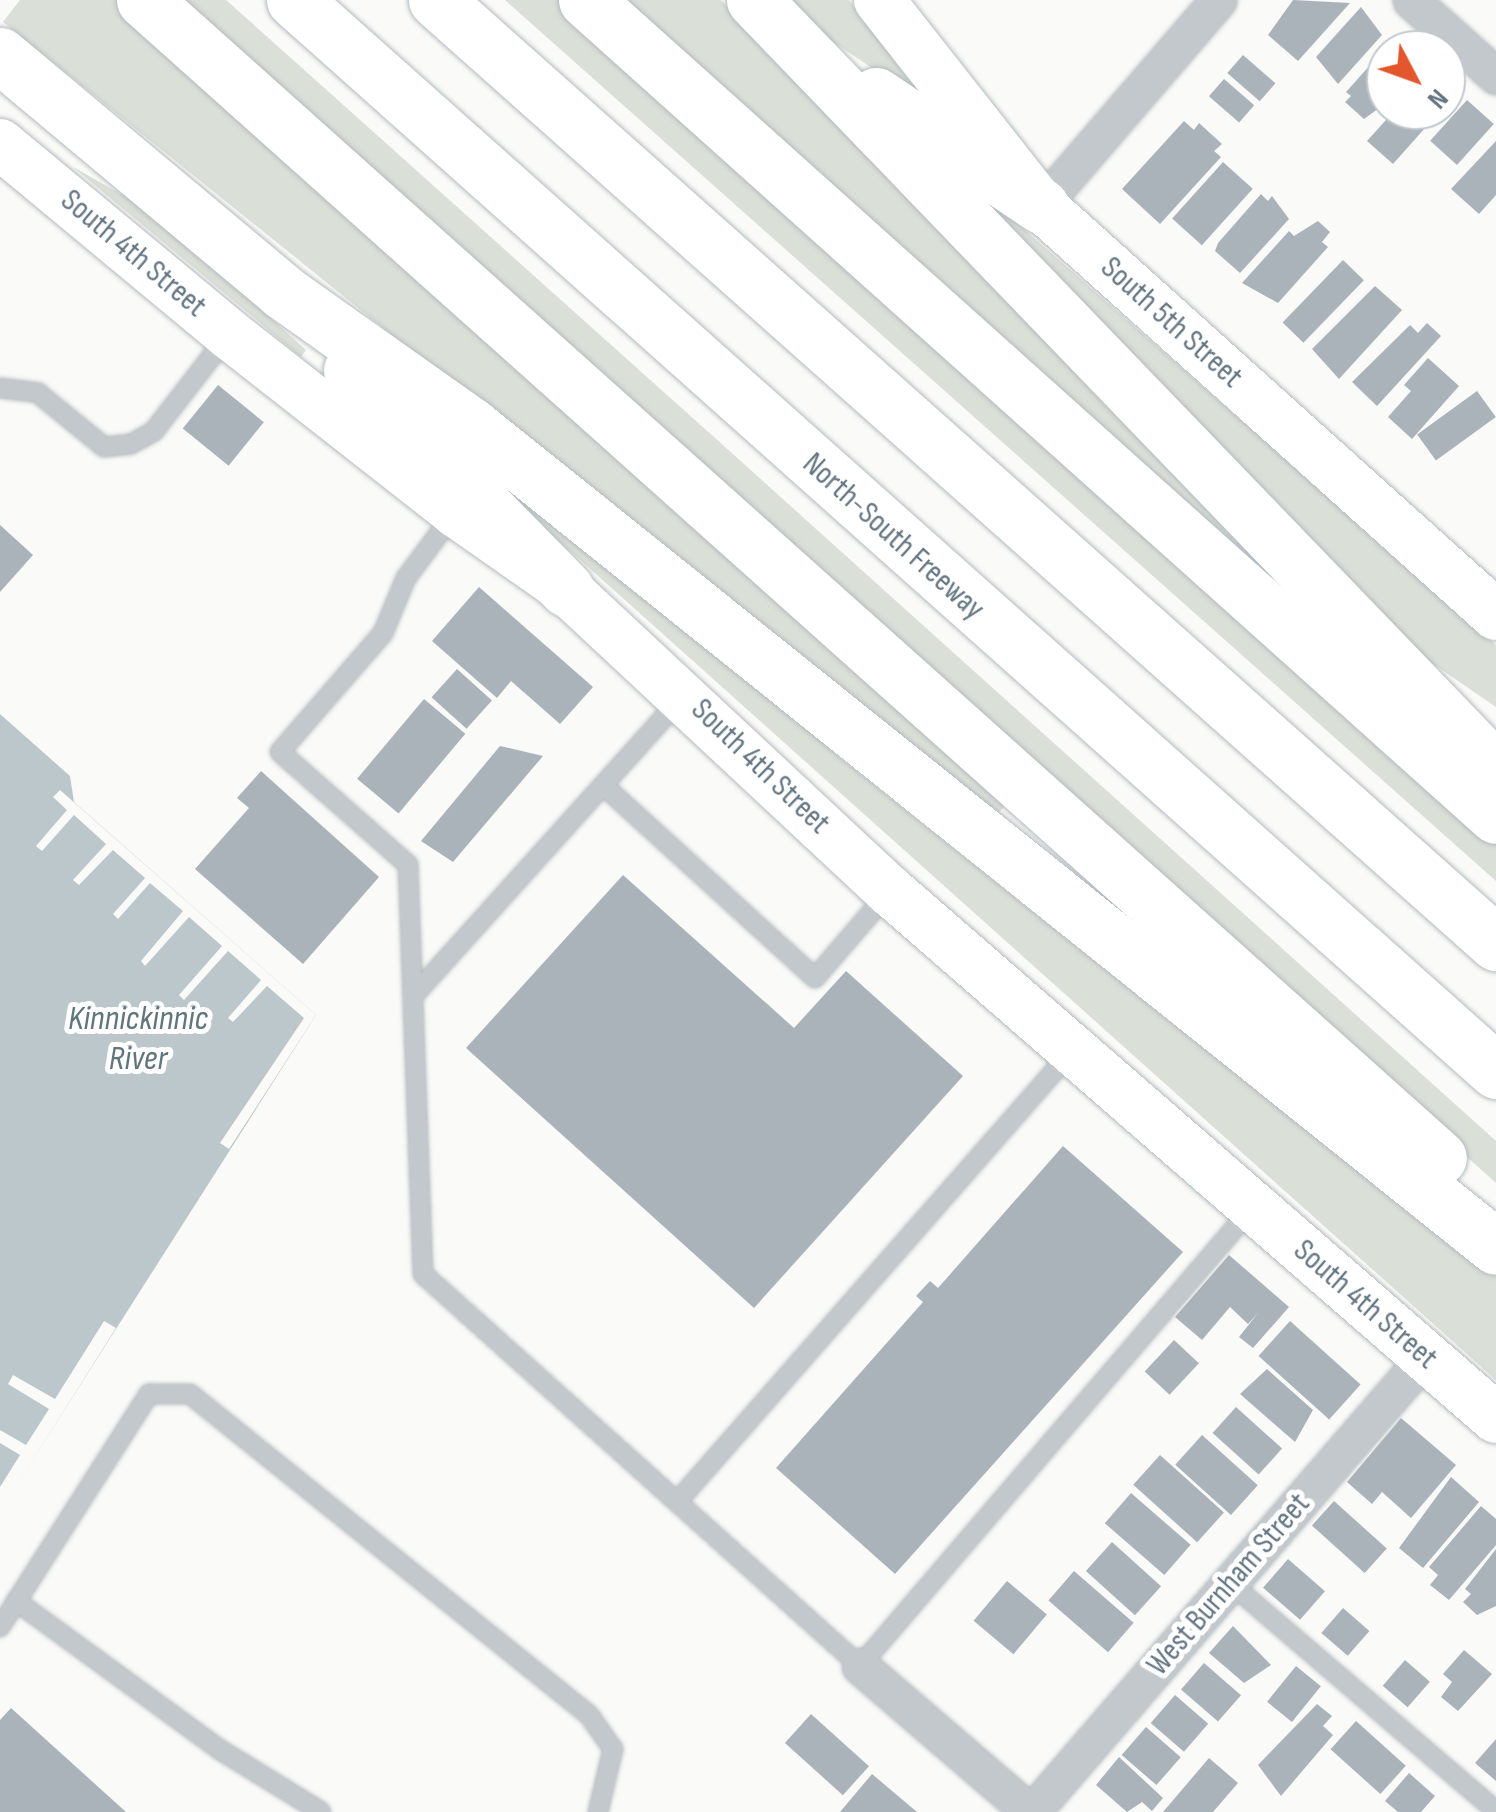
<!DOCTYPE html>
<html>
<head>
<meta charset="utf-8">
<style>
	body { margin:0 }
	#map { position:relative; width:1496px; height:1812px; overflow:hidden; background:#fafaf8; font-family:"Sofia Sans Condensed",sans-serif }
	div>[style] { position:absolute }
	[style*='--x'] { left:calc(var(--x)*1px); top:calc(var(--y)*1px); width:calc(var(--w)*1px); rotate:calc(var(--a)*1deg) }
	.green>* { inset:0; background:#dadfd7 }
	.water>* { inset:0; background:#bbc7cb }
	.pier>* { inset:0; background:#fafaf8 }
	.building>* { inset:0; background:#aab3b9; transform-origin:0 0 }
	.roads { filter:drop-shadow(0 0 2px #b3babf) drop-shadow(0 0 2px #b3babf) }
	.lane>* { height:18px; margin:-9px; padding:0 9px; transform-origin:9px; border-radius:9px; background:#c3c8cc }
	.street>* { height:35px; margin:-17.5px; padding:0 17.5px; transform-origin:17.5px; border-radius:17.5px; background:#c3c8cc }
	.secondary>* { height:50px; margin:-25px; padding:0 25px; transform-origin:25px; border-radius:25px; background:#fff }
	.highway>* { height:55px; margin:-27.5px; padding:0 27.5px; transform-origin:27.5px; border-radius:27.5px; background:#fff }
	span { translate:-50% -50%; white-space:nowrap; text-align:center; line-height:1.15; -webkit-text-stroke:10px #fff; paint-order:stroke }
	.street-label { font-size:32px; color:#657683 }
	.water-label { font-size:35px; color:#60757c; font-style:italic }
	.north { position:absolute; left:1366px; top:30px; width:100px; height:100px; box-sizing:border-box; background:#fff; border:2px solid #c1c8cd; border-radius:50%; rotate:131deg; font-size:28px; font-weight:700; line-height:40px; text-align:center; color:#657683 }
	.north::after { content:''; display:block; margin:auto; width:35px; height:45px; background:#e4572e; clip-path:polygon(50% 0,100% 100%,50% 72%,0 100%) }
</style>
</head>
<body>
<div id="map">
	<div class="green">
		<div style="clip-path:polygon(20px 0,117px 0,1009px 801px,993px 819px,3px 22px)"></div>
		<div style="clip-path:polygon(178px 0,226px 0,705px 429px,1496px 1141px,1496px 1183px)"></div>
		<div style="clip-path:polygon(505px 0,559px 0,1288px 656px,1388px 757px,1399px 752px,1496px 837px,1496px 881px)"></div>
		<div style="clip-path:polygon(620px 0,721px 0,1256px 559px,1251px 565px)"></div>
		<div style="clip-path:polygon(788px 0,849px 0,916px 90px,909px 93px,811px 27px)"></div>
		<div style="clip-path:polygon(909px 128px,1496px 645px,1496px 707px,1372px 622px)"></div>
		<div style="clip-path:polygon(73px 167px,153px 212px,306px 350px,301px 357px)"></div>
		<div style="clip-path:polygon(454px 447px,709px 641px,839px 757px,1187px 1035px,1496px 1270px,1496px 1380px)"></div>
	</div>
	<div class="water">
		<div style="clip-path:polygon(0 714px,70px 776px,74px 802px,316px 1015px,0 1511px)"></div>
	</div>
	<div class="pier">
		<div style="clip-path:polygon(60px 790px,316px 1015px,229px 1149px,220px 1143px,304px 1018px,267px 986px,233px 1022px,228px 1018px,261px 980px,228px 951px,184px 1000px,179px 995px,222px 946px,189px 917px,145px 966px,141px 961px,183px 911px,150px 883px,118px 919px,113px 914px,145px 878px,113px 850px,79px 885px,73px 880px,106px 844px,74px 815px,42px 851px,36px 846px,67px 810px,53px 797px)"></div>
		<div style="clip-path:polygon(104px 1321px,116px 1328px,0 1512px,0 1487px,20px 1455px,0 1443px,0 1430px,26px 1445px,49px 1409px,8px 1384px,13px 1375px,55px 1399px)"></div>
	</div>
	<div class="building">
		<div style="clip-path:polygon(1293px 0,1350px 3px,1298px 61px,1268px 35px)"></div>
		<div style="clip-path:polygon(1361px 7px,1382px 35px,1338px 84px,1316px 57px)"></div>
		<div style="clip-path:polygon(1398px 34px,1416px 50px,1386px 50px,1386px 103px,1364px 119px,1345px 102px,1351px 96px,1346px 92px)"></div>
		<div style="left:1243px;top:55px;width:43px;height:24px;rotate:41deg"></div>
		<div style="left:1224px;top:79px;width:40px;height:23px;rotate:41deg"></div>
		<div style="left:1467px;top:100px;width:36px;height:55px;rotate:42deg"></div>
		<div style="clip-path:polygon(1395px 110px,1441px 110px,1393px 164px,1367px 141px)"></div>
		<div style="clip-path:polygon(1184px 121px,1194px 130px,1199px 123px,1222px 144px,1214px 151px,1221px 157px,1160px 224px,1122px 189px)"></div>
		<div style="clip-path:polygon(1496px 141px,1496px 195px,1479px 214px,1451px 189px)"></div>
		<div style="left:1223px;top:162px;width:40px;height:76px;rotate:42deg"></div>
		<div style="clip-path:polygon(1261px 194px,1268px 201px,1272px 196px,1289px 219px,1240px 273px,1215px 251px,1218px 243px)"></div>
		<div style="clip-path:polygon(1318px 221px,1330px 232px,1322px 242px,1328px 247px,1278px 303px,1242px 283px,1289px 231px,1294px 236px)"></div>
		<div style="left:1343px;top:260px;width:29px;height:87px;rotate:44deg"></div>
		<div style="clip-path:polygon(1375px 286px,1402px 310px,1339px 379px,1312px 349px)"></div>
		<div style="clip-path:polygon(1427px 323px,1441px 336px,1377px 406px,1352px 382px,1410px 325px,1418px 333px)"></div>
		<div style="clip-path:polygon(1428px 358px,1459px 386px,1412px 439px,1388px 417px,1411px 391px,1404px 385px)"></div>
		<div style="left:218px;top:385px;width:59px;height:56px;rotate:39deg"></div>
		<div style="left:1477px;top:391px;width:32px;height:74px;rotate:54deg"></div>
		<div style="clip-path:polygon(0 525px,33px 555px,0 592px)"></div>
		<div style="clip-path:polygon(479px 587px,593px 687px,560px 724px,511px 681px,497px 698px,432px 641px)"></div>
		<div style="left:457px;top:669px;width:47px;height:38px;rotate:42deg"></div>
		<div style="left:424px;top:699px;width:54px;height:104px;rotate:40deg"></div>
		<div style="clip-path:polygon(500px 746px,543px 756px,453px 862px,421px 841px)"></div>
		<div style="clip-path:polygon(261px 771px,379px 877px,303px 964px,195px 869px,249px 808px,237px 798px)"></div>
		<div style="clip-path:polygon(623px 875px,794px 1028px,846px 971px,963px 1076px,754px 1308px,466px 1048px)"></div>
		<div style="clip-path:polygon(1063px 1146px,1183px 1252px,895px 1574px,776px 1468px,923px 1302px,916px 1296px,930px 1281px,938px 1288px)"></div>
		<div style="clip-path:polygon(1229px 1255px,1289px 1307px,1253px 1348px,1239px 1337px,1258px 1313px,1248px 1324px,1230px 1307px,1202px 1340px,1175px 1317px)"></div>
		<div style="left:1290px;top:1321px;width:95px;height:47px;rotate:42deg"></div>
		<div style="left:1174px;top:1340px;width:34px;height:43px;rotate:43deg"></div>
		<div style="clip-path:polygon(1267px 1369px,1313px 1410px,1295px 1442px,1240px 1394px)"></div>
		<div style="left:1236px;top:1407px;width:62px;height:35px;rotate:42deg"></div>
		<div style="clip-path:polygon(1401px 1418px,1456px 1465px,1411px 1518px,1382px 1492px,1372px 1504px,1347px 1482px)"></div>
		<div style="left:1202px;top:1435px;width:75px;height:40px;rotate:42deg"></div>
		<div style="left:1160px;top:1455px;width:86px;height:40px;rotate:42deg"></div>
		<div style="clip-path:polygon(1451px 1477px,1479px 1502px,1423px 1568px,1399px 1548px)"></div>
		<div style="left:1131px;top:1493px;width:79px;height:40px;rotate:41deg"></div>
		<div style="left:1334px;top:1501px;width:71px;height:33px;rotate:42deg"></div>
		<div style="clip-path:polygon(1481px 1506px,1496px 1519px,1496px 1545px,1449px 1600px,1430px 1585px,1438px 1575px,1429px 1567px)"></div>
		<div style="left:1112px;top:1542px;width:66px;height:39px;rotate:42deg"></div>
		<div style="clip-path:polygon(1496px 1549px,1496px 1606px,1477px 1615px,1463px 1602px,1471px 1594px,1465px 1589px)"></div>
		<div style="left:1288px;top:1559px;width:49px;height:38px;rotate:41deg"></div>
		<div style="left:1074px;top:1571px;width:79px;height:39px;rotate:41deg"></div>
		<div style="left:1007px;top:1581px;width:52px;height:52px;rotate:40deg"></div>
		<div style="left:1343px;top:1608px;width:35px;height:33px;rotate:41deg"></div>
		<div style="clip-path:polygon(1233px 1626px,1271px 1665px,1244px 1683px,1209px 1653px)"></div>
		<div style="clip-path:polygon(1464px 1650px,1492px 1674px,1458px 1711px,1441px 1697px,1452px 1682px,1443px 1674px)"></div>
		<div style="left:1405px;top:1660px;width:33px;height:34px;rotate:41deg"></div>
		<div style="left:1204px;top:1663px;width:49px;height:35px;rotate:41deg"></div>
		<div style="left:1296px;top:1666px;width:32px;height:46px;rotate:39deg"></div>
		<div style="left:1175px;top:1695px;width:44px;height:37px;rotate:41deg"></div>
		<div style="clip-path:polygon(1317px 1704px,1332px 1716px,1323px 1726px,1333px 1735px,1281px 1796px,1258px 1765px)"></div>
		<div style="clip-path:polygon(11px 1708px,126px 1812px,0 1812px,0 1720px)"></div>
		<div style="left:811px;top:1714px;width:78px;height:39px;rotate:42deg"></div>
		<div style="left:1356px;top:1721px;width:67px;height:38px;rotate:42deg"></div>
		<div style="left:1146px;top:1727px;width:46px;height:37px;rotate:41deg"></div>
		<div style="clip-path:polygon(1496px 1739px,1496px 1781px,1475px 1763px)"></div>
		<div style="clip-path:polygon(1119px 1757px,1163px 1798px,1152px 1811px,1142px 1802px,1127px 1812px,1096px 1785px)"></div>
		<div style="clip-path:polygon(1209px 1758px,1238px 1783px,1213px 1812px,1163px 1812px)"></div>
		<div style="clip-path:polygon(1409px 1773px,1435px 1796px,1421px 1812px,1398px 1812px,1385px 1801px)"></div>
		<div style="clip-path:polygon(872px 1774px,917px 1812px,840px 1812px)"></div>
	</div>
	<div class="roads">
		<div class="lane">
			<div style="--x:0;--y:388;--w:38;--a:7"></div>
			<div style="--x:38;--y:393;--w:85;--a:39.3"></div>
			<div style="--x:104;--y:447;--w:27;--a:-6"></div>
			<div style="--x:131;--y:444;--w:26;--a:-29"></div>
			<div style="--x:154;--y:431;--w:118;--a:-52.3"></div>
			<div style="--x:453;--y:515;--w:79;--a:126.7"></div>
			<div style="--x:406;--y:578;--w:60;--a:112.7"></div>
			<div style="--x:383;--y:633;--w:157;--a:130.9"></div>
			<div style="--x:280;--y:752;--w:171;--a:41.4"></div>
			<div style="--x:408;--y:865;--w:409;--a:87.9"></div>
			<div style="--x:423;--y:1274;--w:587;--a:41.89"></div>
			<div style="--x:860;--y:1666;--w:603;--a:-49.44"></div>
			<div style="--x:604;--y:786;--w:285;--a:42.3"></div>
			<div style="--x:815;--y:978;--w:113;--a:-49.3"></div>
			<div style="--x:415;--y:994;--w:397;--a:-48"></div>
			<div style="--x:677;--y:1502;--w:600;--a:-48.79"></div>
			<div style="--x:1230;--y:1583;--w:350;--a:40.6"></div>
			<div style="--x:16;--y:1601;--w:255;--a:36.1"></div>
			<div style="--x:222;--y:1751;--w:116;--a:31.6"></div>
			<div style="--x:0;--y:1627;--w:277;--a:-57.4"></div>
			<div style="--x:149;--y:1394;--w:41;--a:0"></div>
			<div style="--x:190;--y:1394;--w:512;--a:38.82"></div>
			<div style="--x:589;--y:1715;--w:42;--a:54.8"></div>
			<div style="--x:613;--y:1749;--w:65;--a:103.4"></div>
		</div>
		<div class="street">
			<div style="--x:1411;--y:0;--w:114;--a:41.8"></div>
			<div style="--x:1041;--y:206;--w:272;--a:-49.3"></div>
			<div style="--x:860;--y:1666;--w:224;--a:40.7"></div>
			<div style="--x:1032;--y:1812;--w:601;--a:-49.18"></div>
		</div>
		<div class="secondary">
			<div style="--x:879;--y:0;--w:262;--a:51.8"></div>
			<div style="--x:1041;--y:206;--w:612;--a:41.95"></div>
			<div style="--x:0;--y:144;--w:298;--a:39.7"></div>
			<div style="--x:229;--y:334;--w:288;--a:38.1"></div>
			<div style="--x:456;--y:512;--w:134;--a:35"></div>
			<div style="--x:566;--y:589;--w:443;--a:43"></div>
			<div style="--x:890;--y:891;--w:803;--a:41.01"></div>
		</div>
		<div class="highway">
			<div style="--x:144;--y:0;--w:1737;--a:41.8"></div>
			<div style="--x:294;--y:0;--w:1610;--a:41.7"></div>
			<div style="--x:436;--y:0;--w:1419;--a:41.66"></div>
			<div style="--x:586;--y:0;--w:1222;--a:41.88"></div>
			<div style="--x:754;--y:0;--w:1069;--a:46.06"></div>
			<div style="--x:0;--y:55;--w:369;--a:39.9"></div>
			<div style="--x:283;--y:292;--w:232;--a:35.3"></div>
			<div style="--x:472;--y:426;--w:1312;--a:38.72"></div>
			<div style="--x:876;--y:95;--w:199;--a:33.9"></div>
			<div style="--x:351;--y:370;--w:307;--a:45.5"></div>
		</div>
	</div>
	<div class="street-label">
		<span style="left:133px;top:254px;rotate:40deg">South 4th Street</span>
		<span style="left:1171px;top:323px;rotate:42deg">South 5th Street</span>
		<span style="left:893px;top:537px;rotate:42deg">North-South Freeway</span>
		<span style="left:760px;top:767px;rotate:44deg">South 4th Street</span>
		<span style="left:1365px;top:1305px;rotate:41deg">South 4th Street</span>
		<span style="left:1229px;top:1585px;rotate:-49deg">West Burnham Street</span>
	</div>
	<div class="water-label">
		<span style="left:138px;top:1039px">Kinnickinnic<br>River</span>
	</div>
	<div class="north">N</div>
</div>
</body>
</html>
